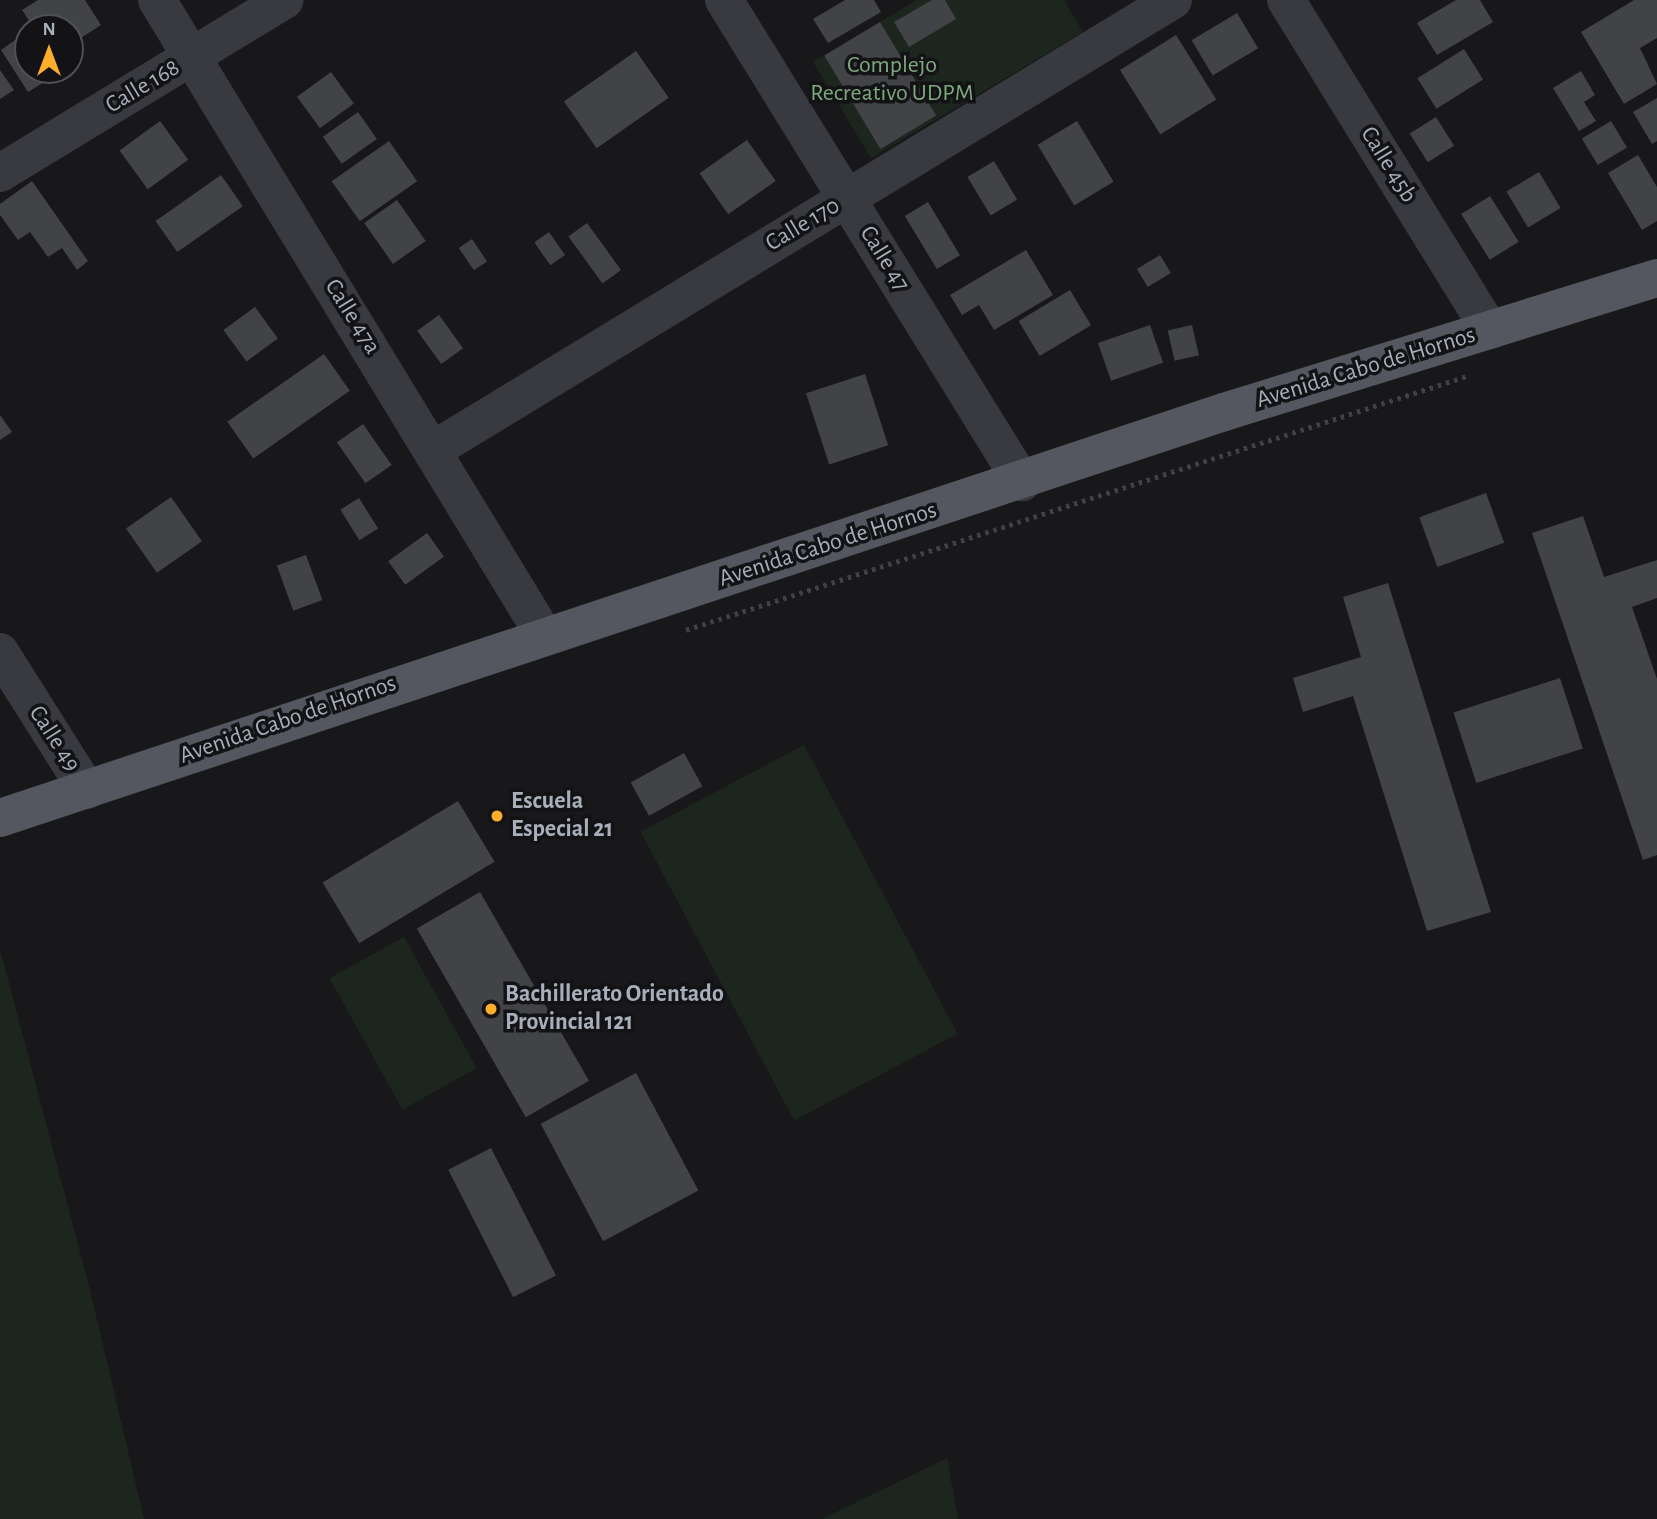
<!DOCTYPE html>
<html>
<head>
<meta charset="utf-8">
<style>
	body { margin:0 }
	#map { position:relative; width:1657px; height:1519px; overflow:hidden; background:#18181a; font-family:"Alegreya Sans",sans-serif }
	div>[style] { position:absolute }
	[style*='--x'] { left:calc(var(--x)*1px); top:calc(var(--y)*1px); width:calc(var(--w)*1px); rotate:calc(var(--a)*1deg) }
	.green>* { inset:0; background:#1d261e; transform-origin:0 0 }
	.building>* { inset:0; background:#414347; transform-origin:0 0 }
	.path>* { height:4.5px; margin-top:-2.25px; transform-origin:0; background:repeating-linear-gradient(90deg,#3e4147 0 3.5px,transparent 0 8.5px) }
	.minor>* { height:38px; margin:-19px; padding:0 19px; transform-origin:19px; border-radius:19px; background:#383a40 }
	.major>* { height:38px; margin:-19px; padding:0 19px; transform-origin:19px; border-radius:19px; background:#54575f }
	.dots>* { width:19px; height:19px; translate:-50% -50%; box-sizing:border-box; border:4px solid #131315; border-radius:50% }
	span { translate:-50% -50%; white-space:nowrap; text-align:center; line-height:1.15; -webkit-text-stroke:7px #131315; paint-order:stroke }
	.park-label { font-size:24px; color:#7ea87e }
	.street-label { font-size:24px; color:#a8afbb }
	.poi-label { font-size:24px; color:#a8afbb; font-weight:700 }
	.left { translate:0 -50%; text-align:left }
	.north { position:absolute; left:14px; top:14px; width:70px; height:70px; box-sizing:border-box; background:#131315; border:2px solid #4f5157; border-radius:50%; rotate:0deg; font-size:19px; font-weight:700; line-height:28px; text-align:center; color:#a8afbb }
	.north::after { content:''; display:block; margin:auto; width:24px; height:32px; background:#ffae2b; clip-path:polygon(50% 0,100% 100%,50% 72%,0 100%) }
</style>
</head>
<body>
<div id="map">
	<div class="green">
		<div style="clip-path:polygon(917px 0,1064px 0,1083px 32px,871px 158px,813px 62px)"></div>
		<div style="left:804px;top:745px;width:327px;height:185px;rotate:62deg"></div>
		<div style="left:404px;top:937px;width:150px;height:85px;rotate:61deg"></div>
		<div style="clip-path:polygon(0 949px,90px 1290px,144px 1519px,0 1519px)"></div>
		<div style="clip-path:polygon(947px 1458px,958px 1519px,822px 1519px)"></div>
	</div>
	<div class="building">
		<div style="clip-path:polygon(38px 0,85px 0,101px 25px,70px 45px,70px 28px,34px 28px,22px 10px)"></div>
		<div style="clip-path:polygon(845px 0,874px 0,881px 12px,828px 43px,813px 19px)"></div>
		<div style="clip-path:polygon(932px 0,945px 0,956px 19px,909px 47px,894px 22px)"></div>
		<div style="clip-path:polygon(1456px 0,1480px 0,1493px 22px,1437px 55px,1417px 23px)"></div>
		<div style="clip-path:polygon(1634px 0,1657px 0,1657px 38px,1640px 48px,1657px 84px,1624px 104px,1581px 32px)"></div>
		<div style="left:1237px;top:13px;width:41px;height:53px;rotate:59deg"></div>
		<div style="left:880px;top:22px;width:109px;height:65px;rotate:59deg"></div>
		<div style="left:1176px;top:35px;width:76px;height:66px;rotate:58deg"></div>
		<div style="clip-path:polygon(18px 38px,28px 54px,28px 70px,39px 70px,46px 81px,28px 92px,1px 50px)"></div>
		<div style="left:1464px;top:49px;width:36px;height:55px;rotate:58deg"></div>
		<div style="left:636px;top:51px;width:57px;height:88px;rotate:55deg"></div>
		<div style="clip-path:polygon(0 70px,14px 90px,0 99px)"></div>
		<div style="clip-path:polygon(1581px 71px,1595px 95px,1584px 102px,1596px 121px,1579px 131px,1553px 88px)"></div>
		<div style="left:331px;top:72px;width:39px;height:42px;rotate:54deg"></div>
		<div style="clip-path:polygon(1657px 98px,1657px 141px,1652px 144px,1633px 112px)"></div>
		<div style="left:358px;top:112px;width:33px;height:43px;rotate:55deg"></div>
		<div style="left:1436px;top:117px;width:34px;height:31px;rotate:58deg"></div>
		<div style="left:160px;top:121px;width:48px;height:50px;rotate:54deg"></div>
		<div style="left:1077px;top:121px;width:71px;height:46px;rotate:59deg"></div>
		<div style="left:1611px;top:121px;width:31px;height:34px;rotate:59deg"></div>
		<div style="left:747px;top:140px;width:50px;height:58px;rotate:55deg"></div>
		<div style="left:389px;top:141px;width:49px;height:70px;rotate:55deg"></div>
		<div style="clip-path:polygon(1638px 155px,1657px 187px,1657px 221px,1642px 230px,1608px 173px)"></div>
		<div style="left:994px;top:161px;width:45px;height:31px;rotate:59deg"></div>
		<div style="left:1539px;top:172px;width:42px;height:38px;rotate:59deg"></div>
		<div style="left:221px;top:175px;width:38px;height:80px;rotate:55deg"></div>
		<div style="clip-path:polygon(32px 181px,88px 261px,77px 270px,62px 248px,48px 257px,30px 232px,18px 240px,0 215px,0 204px)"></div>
		<div style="left:1490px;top:196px;width:54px;height:34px;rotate:58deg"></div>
		<div style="left:397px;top:200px;width:50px;height:40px;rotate:55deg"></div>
		<div style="left:928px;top:202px;width:62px;height:27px;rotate:59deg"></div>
		<div style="left:587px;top:223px;width:58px;height:23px;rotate:54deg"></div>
		<div style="left:549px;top:232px;width:28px;height:18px;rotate:55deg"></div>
		<div style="left:472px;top:239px;width:27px;height:16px;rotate:56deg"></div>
		<div style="clip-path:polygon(1026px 250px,1053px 295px,994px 330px,979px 305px,962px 315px,950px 295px)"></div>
		<div style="left:1160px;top:255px;width:21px;height:27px;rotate:59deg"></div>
		<div style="left:1070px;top:290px;width:41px;height:60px;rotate:59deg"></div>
		<div style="left:255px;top:307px;width:39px;height:39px;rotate:54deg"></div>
		<div style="left:439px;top:315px;width:41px;height:27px;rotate:54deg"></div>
		<div style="left:1150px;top:325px;width:40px;height:55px;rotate:71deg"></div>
		<div style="left:1192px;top:325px;width:31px;height:25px;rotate:77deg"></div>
		<div style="left:324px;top:354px;width:45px;height:118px;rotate:55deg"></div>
		<div style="left:865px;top:374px;width:75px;height:62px;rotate:72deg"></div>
		<div style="clip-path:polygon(0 415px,12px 432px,0 440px)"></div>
		<div style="left:363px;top:424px;width:50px;height:32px;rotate:55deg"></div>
		<div style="left:1486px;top:493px;width:53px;height:71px;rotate:70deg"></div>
		<div style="left:171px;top:497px;width:54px;height:55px;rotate:55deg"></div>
		<div style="left:359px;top:498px;width:36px;height:22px;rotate:58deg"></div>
		<div style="clip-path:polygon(1583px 516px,1604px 577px,1657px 560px,1657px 598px,1632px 607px,1657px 679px,1657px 855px,1643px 860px,1532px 533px)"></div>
		<div style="left:427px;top:533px;width:29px;height:48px;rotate:54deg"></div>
		<div style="left:306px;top:555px;width:48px;height:31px;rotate:70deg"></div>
		<div style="clip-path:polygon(1388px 583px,1491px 912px,1427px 931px,1353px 696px,1303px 712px,1293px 678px,1361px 657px,1343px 597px)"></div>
		<div style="left:1560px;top:678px;width:74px;height:112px;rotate:72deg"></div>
		<div style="left:684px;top:753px;width:38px;height:61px;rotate:61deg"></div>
		<div style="left:458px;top:801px;width:71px;height:158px;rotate:59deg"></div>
		<div style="left:480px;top:892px;width:218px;height:73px;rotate:60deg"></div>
		<div style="left:636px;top:1073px;width:133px;height:108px;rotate:62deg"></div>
		<div style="left:491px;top:1148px;width:143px;height:48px;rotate:63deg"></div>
	</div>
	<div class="path">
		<div style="--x:686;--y:630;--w:824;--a:-18.02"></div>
	</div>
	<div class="minor">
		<div style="--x:157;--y:0;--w:744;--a:58.64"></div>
		<div style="--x:724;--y:0;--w:567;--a:58.27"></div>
		<div style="--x:1286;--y:0;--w:388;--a:58.3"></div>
		<div style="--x:0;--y:173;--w:333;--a:-31.3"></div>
		<div style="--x:433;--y:450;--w:866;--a:-31.3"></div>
		<div style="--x:0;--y:652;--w:163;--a:57.8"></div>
	</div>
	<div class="major">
		<div style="--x:0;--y:818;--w:1290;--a:-18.35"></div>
		<div style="--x:1224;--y:412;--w:453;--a:-17.2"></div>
	</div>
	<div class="dots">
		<div style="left:497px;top:816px;background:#ffae2b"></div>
		<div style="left:491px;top:1009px;background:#ffae2b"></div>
	</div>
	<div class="park-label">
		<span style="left:892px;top:80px">Complejo<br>Recreativo UDPM</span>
	</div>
	<div class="street-label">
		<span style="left:143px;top:87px;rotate:-31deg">Calle 168</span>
		<span style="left:1388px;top:165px;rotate:58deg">Calle 45b</span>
		<span style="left:803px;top:225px;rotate:-31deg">Calle 170</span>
		<span style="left:884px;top:259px;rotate:58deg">Calle 47</span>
		<span style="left:352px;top:317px;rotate:58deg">Calle 47a</span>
		<span style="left:1366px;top:368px;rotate:-17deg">Avenida Cabo de Hornos</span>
		<span style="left:828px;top:545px;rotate:-18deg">Avenida Cabo de Hornos</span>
		<span style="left:288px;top:720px;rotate:-19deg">Avenida Cabo de Hornos</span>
		<span style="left:54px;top:739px;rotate:57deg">Calle 49</span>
	</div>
	<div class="poi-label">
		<span class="left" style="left:511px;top:816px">Escuela<br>Especial 21</span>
		<span class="left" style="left:505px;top:1009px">Bachillerato Orientado<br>Provincial 121</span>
	</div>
	<div class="north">N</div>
</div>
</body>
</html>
